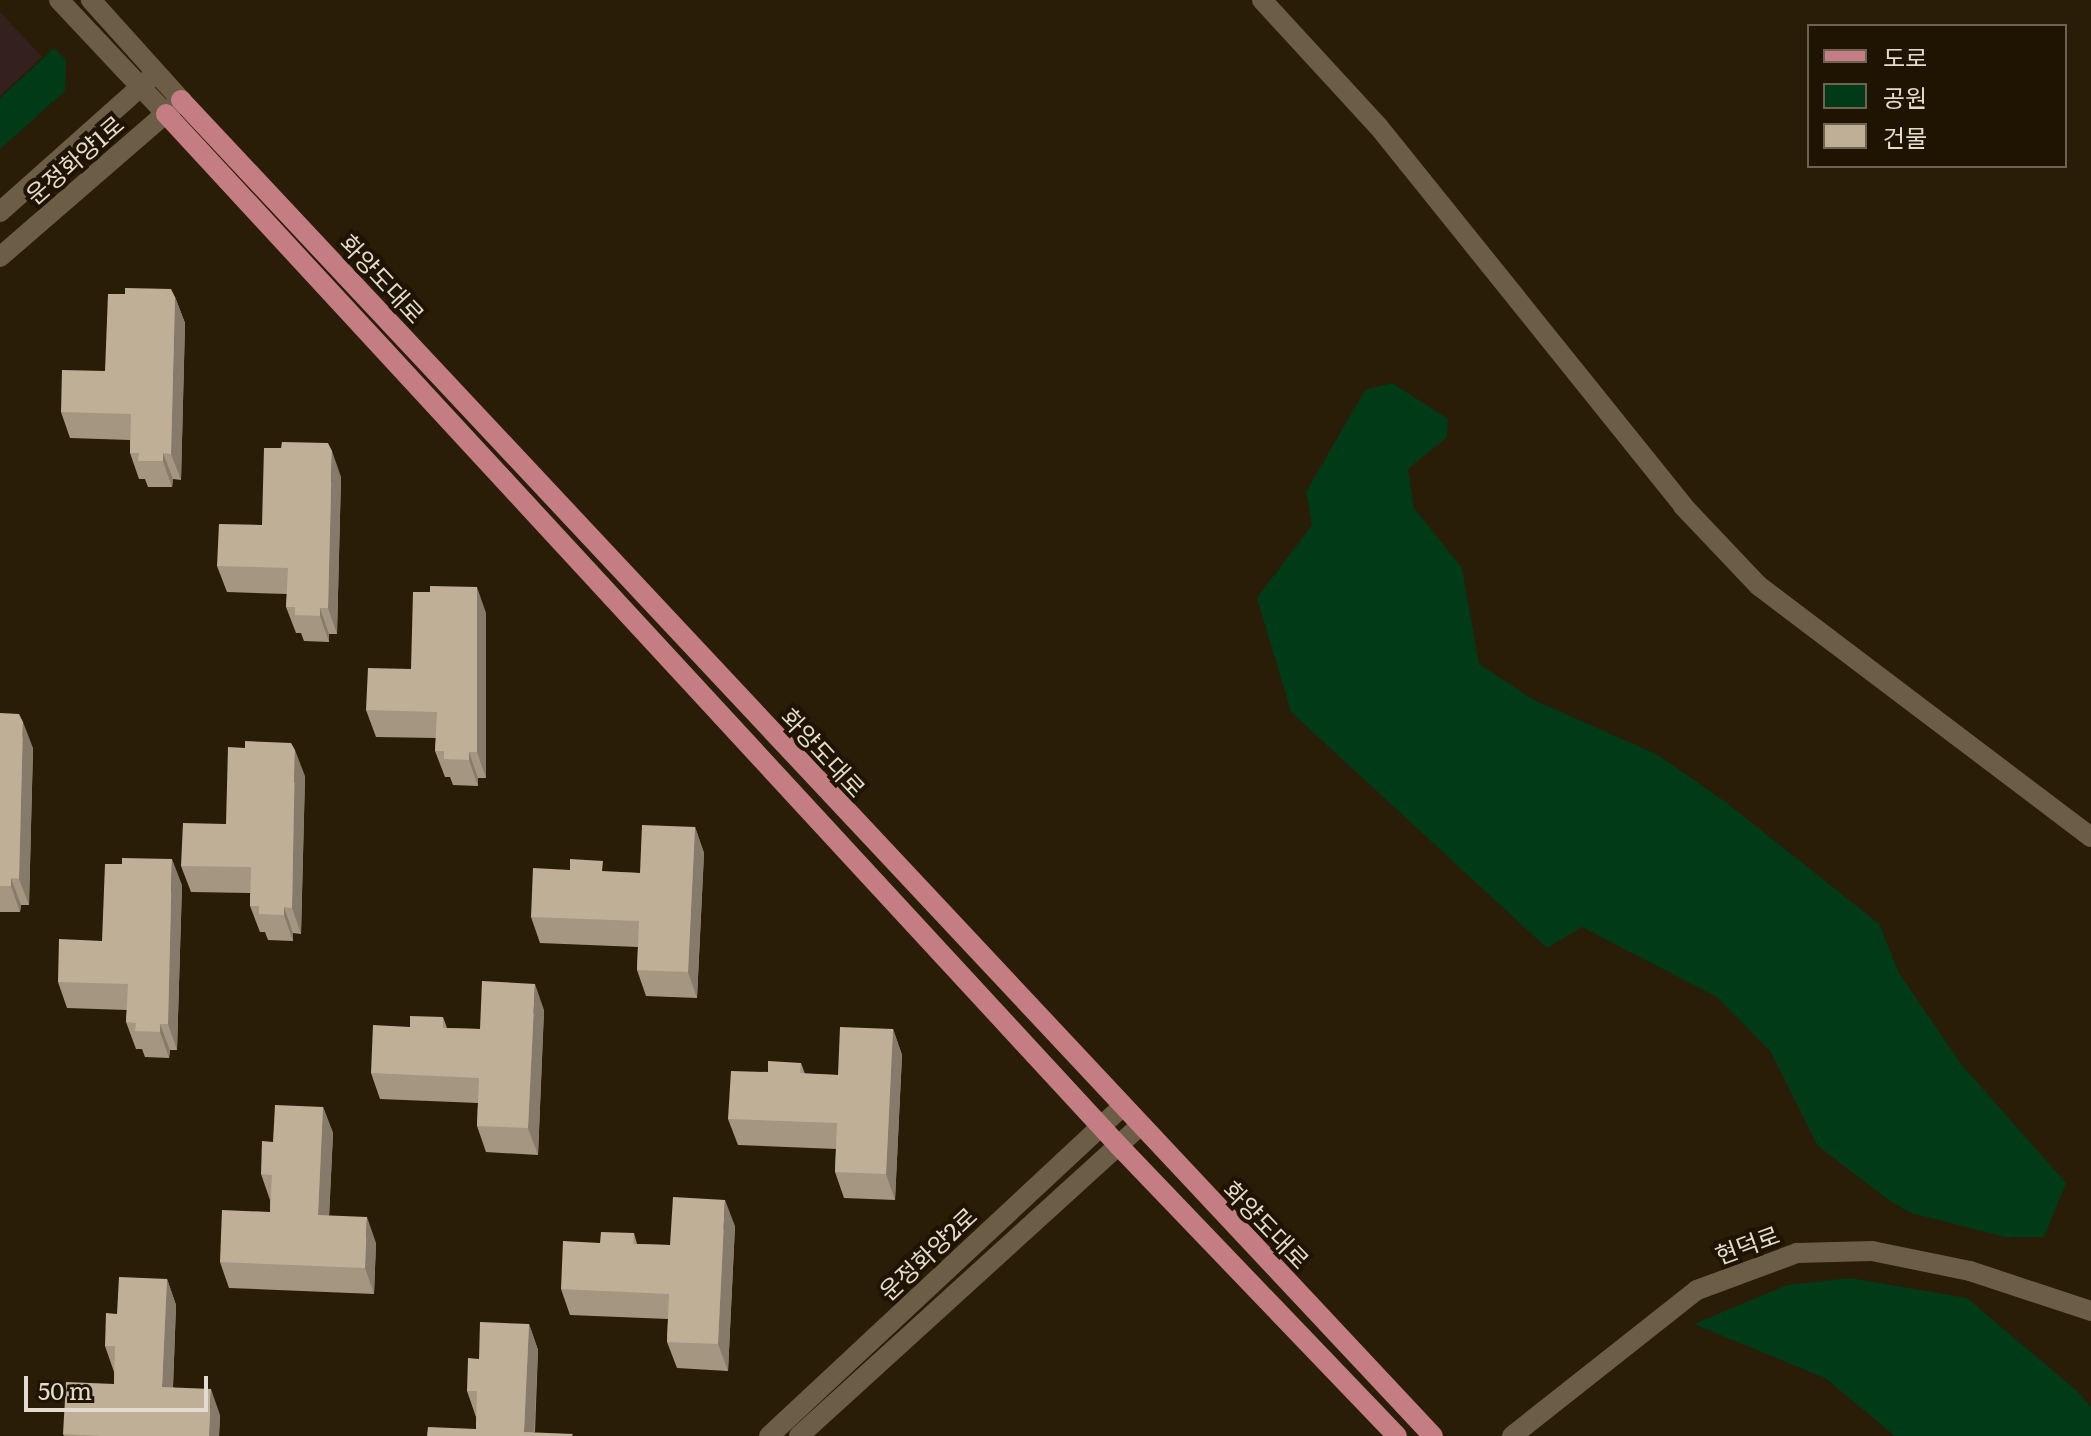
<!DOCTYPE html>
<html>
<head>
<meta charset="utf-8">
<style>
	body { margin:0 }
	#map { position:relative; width:2091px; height:1436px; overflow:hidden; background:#291d08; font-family:Literata,"Noto Sans KR",serif }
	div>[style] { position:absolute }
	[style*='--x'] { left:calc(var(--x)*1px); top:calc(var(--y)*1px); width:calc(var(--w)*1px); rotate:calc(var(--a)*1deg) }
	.education>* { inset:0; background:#34211e }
	.green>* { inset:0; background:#003a16 }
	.minor>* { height:20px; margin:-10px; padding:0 10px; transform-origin:10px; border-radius:10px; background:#6b5d46 }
	.major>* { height:20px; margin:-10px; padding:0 10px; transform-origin:10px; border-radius:10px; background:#c37d83 }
	.wall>* { inset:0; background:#a59682 }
	.shaded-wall>* { inset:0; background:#867a6a }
	.building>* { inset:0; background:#c0af97 }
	span { translate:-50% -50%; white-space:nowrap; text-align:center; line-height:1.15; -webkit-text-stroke:8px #1f1301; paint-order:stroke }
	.street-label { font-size:24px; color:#e4dbcf }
	.legend { position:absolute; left:1807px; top:24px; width:260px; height:144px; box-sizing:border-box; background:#1f1301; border:2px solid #6e6353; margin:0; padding:10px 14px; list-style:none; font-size:24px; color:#e4dbcf }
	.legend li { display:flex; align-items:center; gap:16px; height:40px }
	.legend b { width:40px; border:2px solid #6e6353 }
	.scale { position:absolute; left:24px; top:1376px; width:184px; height:36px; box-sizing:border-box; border:4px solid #e4dbcf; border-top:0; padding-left:10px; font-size:24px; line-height:28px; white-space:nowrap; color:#e4dbcf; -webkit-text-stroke:6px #1f1301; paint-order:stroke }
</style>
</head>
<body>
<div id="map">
	<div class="education">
		<div style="clip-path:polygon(0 12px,42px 57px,0 96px)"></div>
	</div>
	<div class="green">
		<div style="clip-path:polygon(54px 48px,66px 60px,65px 91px,0 149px,0 98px)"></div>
		<div style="clip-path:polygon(1392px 383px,1448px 419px,1447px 437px,1408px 469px,1414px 508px,1462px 568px,1479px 664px,1534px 700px,1658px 755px,1727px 803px,1879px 924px,1899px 973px,1961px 1064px,2066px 1183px,2044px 1237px,2005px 1237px,1911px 1213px,1890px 1201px,1818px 1146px,1771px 1052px,1717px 997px,1582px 927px,1547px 948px,1291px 712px,1257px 598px,1312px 525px,1306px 492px,1365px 390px)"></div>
		<div style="clip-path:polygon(1850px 1278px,1967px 1298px,2077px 1391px,2091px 1407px,2091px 1436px,1895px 1436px,1825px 1378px,1694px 1324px,1787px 1285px)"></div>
	</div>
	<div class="minor">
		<div style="--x:59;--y:0;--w:156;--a:46.8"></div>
		<div style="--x:1262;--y:0;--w:171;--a:47.4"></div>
		<div style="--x:1378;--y:126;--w:487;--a:51.2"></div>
		<div style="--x:1683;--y:506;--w:110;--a:46.5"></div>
		<div style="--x:1759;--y:586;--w:416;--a:37.1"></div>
		<div style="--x:0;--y:212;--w:209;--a:-41.7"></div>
		<div style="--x:0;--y:257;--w:240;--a:-40.9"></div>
		<div style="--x:181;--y:100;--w:135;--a:-132"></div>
		<div style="--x:769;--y:1436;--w:481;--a:-43"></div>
		<div style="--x:799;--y:1436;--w:459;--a:-42.3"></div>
		<div style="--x:1512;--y:1436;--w:236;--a:-38.3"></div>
		<div style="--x:1697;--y:1290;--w:107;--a:-20.3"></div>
		<div style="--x:1797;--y:1253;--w:75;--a:-1.5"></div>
		<div style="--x:1872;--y:1251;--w:100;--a:11.5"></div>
		<div style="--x:1970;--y:1271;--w:127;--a:18.3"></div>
	</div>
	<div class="major">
		<div style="--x:181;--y:100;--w:1831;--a:46.86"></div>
		<div style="--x:166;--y:114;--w:1403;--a:47.28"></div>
		<div style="--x:1118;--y:1145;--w:403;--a:46.2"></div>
	</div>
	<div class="wall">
		<div style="clip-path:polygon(175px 297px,185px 323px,181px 480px,173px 479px,172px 487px,148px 487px,145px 479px,139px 479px,130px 453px,130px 440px,70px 438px,61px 412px,105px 371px)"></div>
		<div style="clip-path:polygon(341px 477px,337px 634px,329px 634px,329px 642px,304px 641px,301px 633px,296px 633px,286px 607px,287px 594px,227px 592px,217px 566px,262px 525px)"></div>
		<div style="clip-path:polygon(486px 613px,486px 778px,478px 778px,478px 786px,453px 785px,450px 777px,445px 777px,435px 751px,436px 738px,376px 737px,366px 710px,411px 669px)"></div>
		<div style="clip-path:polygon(0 713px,33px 748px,29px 905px,21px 905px,20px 912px,0 912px)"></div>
		<div style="clip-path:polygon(305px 776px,301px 934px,293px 933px,293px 941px,268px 940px,265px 932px,260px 932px,250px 906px,250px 893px,191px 892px,181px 866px,226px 824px)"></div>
		<div style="clip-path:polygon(695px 827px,704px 853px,697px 998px,646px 996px,637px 970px,638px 947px,540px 943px,531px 917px,607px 872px,640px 873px)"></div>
		<div style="clip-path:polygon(182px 885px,177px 1050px,170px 1050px,169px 1058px,145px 1057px,142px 1049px,136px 1049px,126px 1022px,127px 1010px,67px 1008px,58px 982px,102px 941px)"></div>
		<div style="clip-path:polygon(544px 1010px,538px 1155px,486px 1152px,477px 1126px,478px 1103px,380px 1099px,371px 1073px,410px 1027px,443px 1017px,447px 1028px,480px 1029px)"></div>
		<div style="clip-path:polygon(893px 1029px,902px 1055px,895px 1200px,844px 1198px,835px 1172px,836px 1149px,738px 1145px,728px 1119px,768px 1072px,801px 1063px,805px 1074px,838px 1075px)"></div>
		<div style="clip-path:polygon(323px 1107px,333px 1133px,329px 1216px,376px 1243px,374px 1294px,229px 1288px,220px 1262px,270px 1212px,270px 1200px,261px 1174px,273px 1142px)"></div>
		<div style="clip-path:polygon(735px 1226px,728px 1371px,677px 1368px,667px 1342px,668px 1319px,570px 1315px,561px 1289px,600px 1243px,634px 1233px,637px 1244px,670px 1245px)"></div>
		<div style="clip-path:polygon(167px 1279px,176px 1305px,173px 1387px,220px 1415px,219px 1436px,64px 1436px,63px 1434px,114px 1384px,114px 1372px,105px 1346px,117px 1314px)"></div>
		<div style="clip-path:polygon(529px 1324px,538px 1350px,535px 1432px,476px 1429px,476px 1417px,467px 1391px,479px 1359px)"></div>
	</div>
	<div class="shaded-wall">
		<div style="clip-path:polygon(175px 297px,185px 323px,181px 480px,171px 454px)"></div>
		<div style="clip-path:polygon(332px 451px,341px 477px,337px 634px,328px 608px)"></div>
		<div style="clip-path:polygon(163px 453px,173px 479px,172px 487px,163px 461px)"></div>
		<div style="clip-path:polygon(477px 587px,486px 613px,486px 778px,477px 752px)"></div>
		<div style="clip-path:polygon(320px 608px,329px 634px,329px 642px,320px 616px)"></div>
		<div style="clip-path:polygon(23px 722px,33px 748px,29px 905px,19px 879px)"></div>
		<div style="clip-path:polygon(295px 750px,305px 776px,301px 934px,292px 908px)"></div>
		<div style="clip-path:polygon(469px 752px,478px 778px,478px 786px,469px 760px)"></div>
		<div style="clip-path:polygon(695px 827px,704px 853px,697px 998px,688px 972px)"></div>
		<div style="clip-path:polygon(172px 859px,182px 885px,177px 1050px,168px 1024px)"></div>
		<div style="clip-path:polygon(11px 878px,21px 905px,20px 912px,11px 886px)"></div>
		<div style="clip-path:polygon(284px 907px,293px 933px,293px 941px,284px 915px)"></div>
		<div style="clip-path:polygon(535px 984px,544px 1010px,538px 1155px,528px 1128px)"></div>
		<div style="clip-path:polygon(160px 1024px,170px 1050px,169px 1058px,160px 1032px)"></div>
		<div style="clip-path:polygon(893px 1029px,902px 1055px,895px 1200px,886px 1174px)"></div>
		<div style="clip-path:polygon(323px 1107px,333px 1133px,328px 1241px,318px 1215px)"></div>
		<div style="clip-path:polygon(725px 1200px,735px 1226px,728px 1371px,718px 1344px)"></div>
		<div style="clip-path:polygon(367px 1217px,376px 1243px,374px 1294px,365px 1268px)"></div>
		<div style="clip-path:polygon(167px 1279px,176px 1305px,172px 1413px,162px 1387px)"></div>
		<div style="clip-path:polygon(529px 1324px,538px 1350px,534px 1436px,524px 1432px)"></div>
		<div style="clip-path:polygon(211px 1389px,220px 1415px,219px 1436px,209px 1436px)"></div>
	</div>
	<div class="building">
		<div style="clip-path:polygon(125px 288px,171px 289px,175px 297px,171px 454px,163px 453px,163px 461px,138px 461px,139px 453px,130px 453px,131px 414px,61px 412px,62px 370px,105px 371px,108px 294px,125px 294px)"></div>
		<div style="clip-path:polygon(282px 442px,328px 443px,332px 451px,328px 608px,320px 608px,320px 616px,295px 615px,295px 607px,286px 607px,288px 568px,217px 566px,219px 524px,262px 525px,264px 448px,281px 448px)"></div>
		<div style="clip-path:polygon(430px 586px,477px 587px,477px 752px,469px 752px,469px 760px,444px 759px,444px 751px,435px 751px,437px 712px,366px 710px,368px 668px,411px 669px,413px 592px,430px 592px)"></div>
		<div style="clip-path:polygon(0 713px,19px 714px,23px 722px,19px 879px,11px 878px,11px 886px,0 886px)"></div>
		<div style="clip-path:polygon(245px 741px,291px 743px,295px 750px,292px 908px,284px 907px,284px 915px,259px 914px,259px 906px,250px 906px,251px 867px,181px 866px,183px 823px,226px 824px,228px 747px,245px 748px)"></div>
		<div style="clip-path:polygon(642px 825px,695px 827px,688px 972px,637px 970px,639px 921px,531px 917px,533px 868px,570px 870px,570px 859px,603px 861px,602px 871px,640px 873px)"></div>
		<div style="clip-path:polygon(122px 858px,172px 859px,168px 1024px,160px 1024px,160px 1032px,135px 1031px,136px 1023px,126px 1022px,128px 984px,58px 982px,59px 939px,102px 941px,105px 864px,122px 864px)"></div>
		<div style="clip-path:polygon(482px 981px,535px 984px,528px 1128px,477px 1126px,479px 1078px,371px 1073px,373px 1025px,410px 1027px,410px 1016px,443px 1017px,443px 1028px,480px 1029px)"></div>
		<div style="clip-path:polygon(840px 1027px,893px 1029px,886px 1174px,835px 1172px,837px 1123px,728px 1119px,731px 1071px,768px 1072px,768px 1061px,801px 1063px,800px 1073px,838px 1075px)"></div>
		<div style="clip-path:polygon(275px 1105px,323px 1107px,318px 1215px,367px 1217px,365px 1268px,220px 1262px,222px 1210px,270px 1212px,272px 1175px,261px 1174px,262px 1141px,273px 1142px)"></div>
		<div style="clip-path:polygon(673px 1197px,725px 1200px,718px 1344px,667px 1342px,669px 1294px,561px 1289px,563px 1241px,600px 1243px,601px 1232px,634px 1233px,633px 1244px,670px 1245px)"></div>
		<div style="clip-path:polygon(119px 1277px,167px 1279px,162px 1387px,211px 1389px,209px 1436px,102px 1436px,63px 1434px,66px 1382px,114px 1384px,115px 1346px,105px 1346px,106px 1313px,117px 1314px)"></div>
		<div style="clip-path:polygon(480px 1322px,529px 1324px,524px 1432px,573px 1434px,572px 1436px,427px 1436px,428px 1427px,476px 1429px,477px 1391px,467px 1391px,468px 1358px,479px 1359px)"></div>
	</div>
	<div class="street-label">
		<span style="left:74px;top:159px;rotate:-41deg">운정화양1로</span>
		<span style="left:383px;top:278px;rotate:47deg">화양도대로</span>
		<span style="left:824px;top:752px;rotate:47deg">화양도대로</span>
		<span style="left:1267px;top:1224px;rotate:46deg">화양도대로</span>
		<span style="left:1747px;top:1244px;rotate:-20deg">현덕로</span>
		<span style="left:927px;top:1253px;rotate:-43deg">운정화양2로</span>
	</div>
	<ul class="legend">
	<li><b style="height:10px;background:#c37d83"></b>도로</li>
	<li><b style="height:22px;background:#003a16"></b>공원</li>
	<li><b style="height:22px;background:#c0af97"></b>건물</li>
	</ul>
	<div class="scale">50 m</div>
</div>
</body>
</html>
